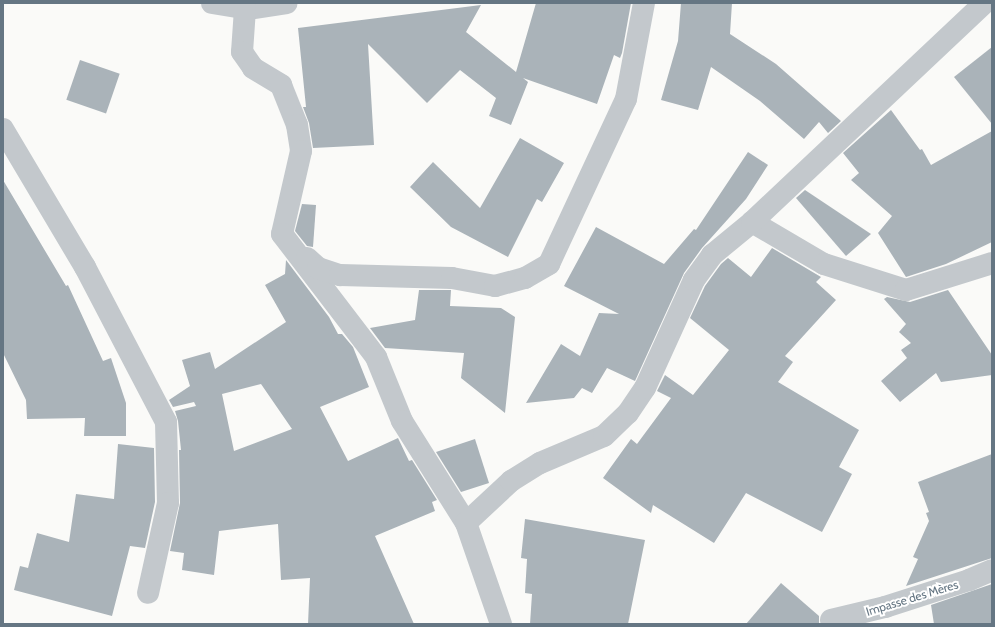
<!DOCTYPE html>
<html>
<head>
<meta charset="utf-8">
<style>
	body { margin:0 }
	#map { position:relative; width:995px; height:627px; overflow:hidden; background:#fafaf8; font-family:Cabin,sans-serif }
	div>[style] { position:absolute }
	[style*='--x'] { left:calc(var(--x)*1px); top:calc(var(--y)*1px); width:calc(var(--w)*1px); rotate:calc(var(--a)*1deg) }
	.building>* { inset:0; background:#aab3b9; transform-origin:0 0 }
	.minor>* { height:22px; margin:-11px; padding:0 11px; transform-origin:11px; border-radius:11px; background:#c3c8cc }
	span { translate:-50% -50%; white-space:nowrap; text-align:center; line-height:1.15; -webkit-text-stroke:4px #fff; paint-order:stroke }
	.street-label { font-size:12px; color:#657683 }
	.frame { position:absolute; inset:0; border:4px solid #657683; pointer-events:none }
</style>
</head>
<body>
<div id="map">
	<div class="building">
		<div style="clip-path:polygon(536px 3px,631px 3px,622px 53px,620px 58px,614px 55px,597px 104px,523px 78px,528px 82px,511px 125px,489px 116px,496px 98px,460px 70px,427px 103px,368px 44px,374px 145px,313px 148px,309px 123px,303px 107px,306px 107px,298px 28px,481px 5px,466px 32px,516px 72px)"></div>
		<div style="clip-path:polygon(681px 3px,732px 3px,730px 34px,776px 64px,841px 121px,828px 133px,819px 122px,804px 139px,760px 101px,711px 67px,698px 110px,661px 100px,678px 41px)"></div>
		<div style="clip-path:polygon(992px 47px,992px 124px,954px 77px)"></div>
		<div style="left:80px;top:60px;width:42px;height:42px;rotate:19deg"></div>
		<div style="clip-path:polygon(891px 110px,920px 150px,922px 149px,931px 165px,992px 131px,992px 242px,946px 264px,906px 277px,878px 233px,892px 216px,851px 180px,859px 173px,843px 153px)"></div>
		<div style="clip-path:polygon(520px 138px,564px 163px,542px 202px,537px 199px,508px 257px,451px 227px,410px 187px,433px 162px,480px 208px)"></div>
		<div style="clip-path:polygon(748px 152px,768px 165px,746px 199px,702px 248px,684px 273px,635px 381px,607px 368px,592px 393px,582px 388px,574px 398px,526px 403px,561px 344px,580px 356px,599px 313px,619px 314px,564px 286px,596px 227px,664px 264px,694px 229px,696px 230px)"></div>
		<div style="clip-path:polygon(3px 180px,66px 286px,68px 285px,103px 361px,111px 358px,126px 403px,126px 436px,84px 436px,85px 418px,27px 419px,26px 400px,3px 353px)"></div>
		<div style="clip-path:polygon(805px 190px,871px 234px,846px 256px,796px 198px)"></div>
		<div style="clip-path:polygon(302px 204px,316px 205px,313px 247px,307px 246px,295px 231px)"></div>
		<div style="clip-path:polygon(772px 248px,821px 277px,816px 282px,836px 300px,785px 356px,793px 362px,778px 382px,859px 430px,839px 467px,852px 474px,822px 532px,746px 493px,714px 543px,653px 505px,651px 513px,603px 478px,631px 439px,637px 444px,671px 398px,657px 391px,665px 375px,693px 395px,729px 350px,690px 318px,705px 286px,721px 264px,728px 258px,751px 277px)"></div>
		<div style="clip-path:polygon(evenodd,286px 260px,329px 317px,338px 334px,342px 334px,353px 347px,369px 387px,320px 407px,348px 461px,398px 438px,409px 461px,412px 460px,437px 500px,432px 502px,435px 511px,375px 536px,414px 624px,308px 624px,310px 578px,281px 580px,278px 524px,219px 531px,214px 575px,182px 570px,184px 553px,170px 551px,180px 503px,179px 450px,181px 450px,178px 421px,175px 411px,196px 406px,194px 402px,173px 407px,169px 400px,190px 386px,182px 360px,210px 352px,215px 369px,286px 322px,265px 285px,285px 274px,286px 260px,261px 384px,292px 429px,234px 451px,222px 394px,261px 384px)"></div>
		<div style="clip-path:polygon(419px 290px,451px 290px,450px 306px,501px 308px,515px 317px,505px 413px,461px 378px,464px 353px,385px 348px,370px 328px,415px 320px)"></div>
		<div style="clip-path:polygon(948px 290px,992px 355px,992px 375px,941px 382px,936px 373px,900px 402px,881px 381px,907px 358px,901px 350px,911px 343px,899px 332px,906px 324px,884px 299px,887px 297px,910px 302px)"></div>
		<div style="clip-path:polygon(475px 439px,489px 483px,461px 492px,436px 452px)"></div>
		<div style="clip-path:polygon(118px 444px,154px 448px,155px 502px,145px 548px,130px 546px,112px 616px,14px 590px,20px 566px,28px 568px,37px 533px,69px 542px,76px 494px,114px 499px)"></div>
		<div style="clip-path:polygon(992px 454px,992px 558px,906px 586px,918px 559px,913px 557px,929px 521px,926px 513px,929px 512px,918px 482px)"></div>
		<div style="clip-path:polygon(525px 519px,645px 540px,628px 624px,530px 624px,532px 594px,525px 593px,527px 559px,521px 558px)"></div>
		<div style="clip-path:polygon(781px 583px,819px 616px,819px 624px,746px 624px)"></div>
		<div style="clip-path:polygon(992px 584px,992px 624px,934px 624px,931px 605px)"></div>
	</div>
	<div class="minor">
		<div style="--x:212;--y:3;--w:37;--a:9"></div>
		<div style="--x:249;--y:9;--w:38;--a:-9"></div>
		<div style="--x:245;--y:9;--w:43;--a:94"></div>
		<div style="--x:242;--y:52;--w:19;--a:55"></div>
		<div style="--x:253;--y:68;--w:33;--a:31"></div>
		<div style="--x:281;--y:85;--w:43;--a:68.2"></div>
		<div style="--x:297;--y:125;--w:26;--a:81"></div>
		<div style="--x:301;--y:151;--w:85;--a:102.9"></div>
		<div style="--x:282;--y:234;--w:155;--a:52.6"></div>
		<div style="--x:376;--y:357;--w:69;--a:67.9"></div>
		<div style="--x:402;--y:421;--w:120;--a:57.9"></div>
		<div style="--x:3;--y:129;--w:161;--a:59.3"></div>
		<div style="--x:85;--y:267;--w:175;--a:62.4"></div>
		<div style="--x:166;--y:422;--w:81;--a:88.6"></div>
		<div style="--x:168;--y:503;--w:92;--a:102.5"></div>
		<div style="--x:752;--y:222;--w:83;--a:30.3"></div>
		<div style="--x:824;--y:264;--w:86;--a:17.6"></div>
		<div style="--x:906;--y:290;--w:90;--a:-17.4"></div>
		<div style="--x:307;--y:258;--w:15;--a:42"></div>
		<div style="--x:318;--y:268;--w:23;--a:18"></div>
		<div style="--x:340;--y:275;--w:112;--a:1.5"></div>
		<div style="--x:452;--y:278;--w:44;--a:10.5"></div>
		<div style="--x:495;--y:286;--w:31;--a:-15"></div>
		<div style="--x:525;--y:278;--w:28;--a:-30"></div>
		<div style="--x:549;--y:264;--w:182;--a:-65"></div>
		<div style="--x:626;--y:99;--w:98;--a:-79.4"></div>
		<div style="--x:831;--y:620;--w:56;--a:-13.5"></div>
		<div style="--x:885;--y:607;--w:88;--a:-17.8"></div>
		<div style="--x:969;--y:580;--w:25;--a:-23"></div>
		<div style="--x:501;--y:624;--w:107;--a:-109.1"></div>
		<div style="--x:466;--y:523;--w:62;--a:-43"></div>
		<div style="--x:511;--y:481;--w:34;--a:-32"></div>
		<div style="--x:540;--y:463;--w:69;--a:-22.9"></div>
		<div style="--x:604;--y:436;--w:33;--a:-44"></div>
		<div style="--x:628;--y:413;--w:30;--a:-56"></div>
		<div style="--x:645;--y:388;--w:119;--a:-65.6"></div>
		<div style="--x:694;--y:280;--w:31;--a:-54"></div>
		<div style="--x:712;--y:255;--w:52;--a:-39.5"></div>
		<div style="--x:752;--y:222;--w:319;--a:-43.3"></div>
	</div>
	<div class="street-label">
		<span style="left:912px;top:598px;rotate:-17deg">Impasse des Mères</span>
	</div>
	<div class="frame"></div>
</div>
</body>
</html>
